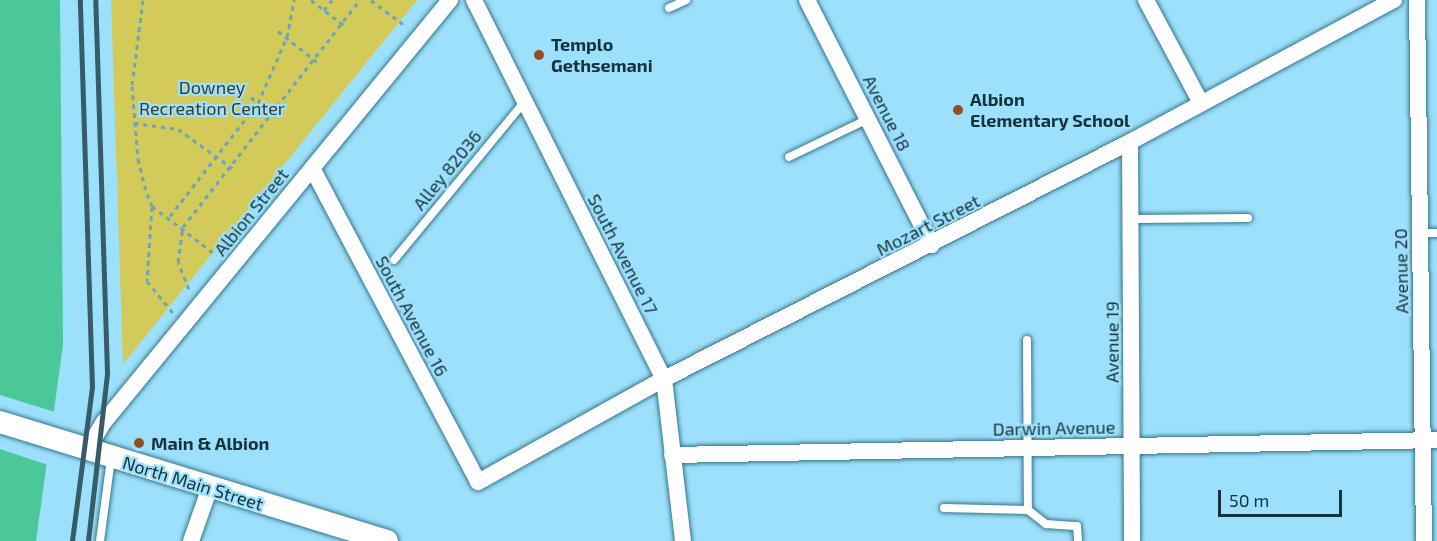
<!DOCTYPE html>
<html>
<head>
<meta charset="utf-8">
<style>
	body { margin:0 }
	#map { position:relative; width:1437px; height:541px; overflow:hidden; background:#9de0fb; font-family:"Exo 2",sans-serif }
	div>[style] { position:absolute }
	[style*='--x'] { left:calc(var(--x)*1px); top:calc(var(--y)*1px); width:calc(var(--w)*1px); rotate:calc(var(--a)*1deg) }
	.green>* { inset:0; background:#d2cb59 }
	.water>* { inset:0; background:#4ac89a }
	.pier>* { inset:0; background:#9de0fb }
	.path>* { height:3px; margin-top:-1.5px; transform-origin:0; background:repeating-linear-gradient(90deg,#6fa4ba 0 4.5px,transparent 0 9px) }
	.roads { filter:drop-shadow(0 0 2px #34768e) drop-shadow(0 0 2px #34768e) }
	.service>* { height:8px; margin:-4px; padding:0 4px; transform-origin:4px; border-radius:4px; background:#fff }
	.minor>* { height:16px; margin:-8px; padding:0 8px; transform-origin:8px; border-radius:8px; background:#fff }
	.secondary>* { height:22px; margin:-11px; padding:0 11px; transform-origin:11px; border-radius:11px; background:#fff }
	.rail>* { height:4.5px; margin:-2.25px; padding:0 2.25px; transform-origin:2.25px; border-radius:2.25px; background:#365c6a }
	.dots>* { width:16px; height:16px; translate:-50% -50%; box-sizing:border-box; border:3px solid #9de0fb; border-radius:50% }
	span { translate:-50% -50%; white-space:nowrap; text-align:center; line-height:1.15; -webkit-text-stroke:4.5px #9de0fb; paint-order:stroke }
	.poi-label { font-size:18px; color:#16323c; font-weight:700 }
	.left { translate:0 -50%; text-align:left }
	.park-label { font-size:18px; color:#3d3c24 }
	.street-label { font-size:18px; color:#16323c }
	.scale { position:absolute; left:1218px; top:490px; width:124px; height:27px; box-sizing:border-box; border:3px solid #16323c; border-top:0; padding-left:8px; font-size:18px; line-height:21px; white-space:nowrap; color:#16323c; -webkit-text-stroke:4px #9de0fb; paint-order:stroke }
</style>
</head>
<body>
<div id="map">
	<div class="green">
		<div style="clip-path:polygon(111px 0,417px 0,123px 364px)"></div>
	</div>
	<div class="water">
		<div style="clip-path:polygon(0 0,60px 0,63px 345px,36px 541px,0 541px)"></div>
	</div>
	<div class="pier">
		<div style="clip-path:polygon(0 395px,58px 413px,51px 466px,0 449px)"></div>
	</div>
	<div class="path">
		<div style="--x:143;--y:0;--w:87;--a:97.3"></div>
		<div style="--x:132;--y:86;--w:73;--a:85.3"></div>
		<div style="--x:138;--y:159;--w:36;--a:76"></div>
		<div style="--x:147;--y:194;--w:13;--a:67"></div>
		<div style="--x:152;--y:206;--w:81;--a:37.4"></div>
		<div style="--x:311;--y:0;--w:43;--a:37.4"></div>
		<div style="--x:371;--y:0;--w:40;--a:37"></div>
		<div style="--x:324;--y:10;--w:13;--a:-51"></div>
		<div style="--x:278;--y:31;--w:50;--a:38.5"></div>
		<div style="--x:251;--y:97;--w:30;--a:40"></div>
		<div style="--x:134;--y:123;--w:44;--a:7.8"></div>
		<div style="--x:178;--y:129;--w:67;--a:35.8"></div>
		<div style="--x:152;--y:207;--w:74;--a:93.9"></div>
		<div style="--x:147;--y:281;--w:41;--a:50.9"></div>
		<div style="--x:170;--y:216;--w:143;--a:-52.1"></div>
		<div style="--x:258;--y:103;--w:72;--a:-66.3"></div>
		<div style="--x:287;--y:37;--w:38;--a:-79"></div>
		<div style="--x:189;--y:289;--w:29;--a:-112"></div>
		<div style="--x:178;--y:262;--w:35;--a:-82"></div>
		<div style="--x:183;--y:227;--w:288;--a:-52.1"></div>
	</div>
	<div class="roads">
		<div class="service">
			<div style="--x:669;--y:8;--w:19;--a:-25"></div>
			<div style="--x:789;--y:157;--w:88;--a:-25.7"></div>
			<div style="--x:1131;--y:219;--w:117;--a:-0.5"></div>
			<div style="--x:1420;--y:233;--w:17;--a:0"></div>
			<div style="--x:394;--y:260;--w:206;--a:-50.5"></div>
			<div style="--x:1027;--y:340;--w:170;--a:89.7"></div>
			<div style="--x:944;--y:508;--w:84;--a:1.4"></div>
			<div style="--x:1028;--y:510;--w:23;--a:38"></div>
			<div style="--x:1046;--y:524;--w:31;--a:4"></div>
			<div style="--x:1077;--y:526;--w:15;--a:86"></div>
			<div style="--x:100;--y:541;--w:83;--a:-82.4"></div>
		</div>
		<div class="minor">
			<div style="--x:474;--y:0;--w:424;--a:63.4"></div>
			<div style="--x:664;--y:379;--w:163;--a:83.3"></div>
			<div style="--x:807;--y:0;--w:275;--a:63"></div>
			<div style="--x:1146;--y:0;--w:117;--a:61.9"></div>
			<div style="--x:1417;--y:0;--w:541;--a:89.26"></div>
			<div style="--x:1130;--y:142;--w:399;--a:89.7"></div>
			<div style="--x:312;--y:168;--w:355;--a:62.1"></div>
			<div style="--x:478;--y:482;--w:213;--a:-29"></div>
			<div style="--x:664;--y:379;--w:523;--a:-26.96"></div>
			<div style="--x:1130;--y:142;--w:300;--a:-28.3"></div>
			<div style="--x:87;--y:450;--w:33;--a:-59"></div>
			<div style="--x:104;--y:422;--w:546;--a:-50.65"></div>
			<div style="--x:672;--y:455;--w:765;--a:-1.12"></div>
			<div style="--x:191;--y:541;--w:57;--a:-70.6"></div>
		</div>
		<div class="secondary">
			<div style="--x:0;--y:422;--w:405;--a:17.1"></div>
		</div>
	</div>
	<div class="rail">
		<div style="--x:72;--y:541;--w:154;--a:-82.6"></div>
		<div style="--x:92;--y:388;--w:388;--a:-91.8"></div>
		<div style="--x:88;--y:541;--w:169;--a:-83.5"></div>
		<div style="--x:107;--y:373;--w:373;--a:-91.8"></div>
	</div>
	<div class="dots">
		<div style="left:539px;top:55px;background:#954d29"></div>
		<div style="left:958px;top:110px;background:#954d29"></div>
		<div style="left:139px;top:443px;background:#954d29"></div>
	</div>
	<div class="poi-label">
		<span class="left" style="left:551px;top:55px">Templo<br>Gethsemani</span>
		<span class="left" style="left:970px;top:110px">Albion<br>Elementary School</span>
		<span class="left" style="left:151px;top:443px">Main &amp; Albion</span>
	</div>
	<div class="park-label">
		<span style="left:212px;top:98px">Downey<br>Recreation Center</span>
	</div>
	<div class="street-label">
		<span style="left:887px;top:113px;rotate:63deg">Avenue 18</span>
		<span style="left:447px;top:170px;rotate:-51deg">Alley 82036</span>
		<span style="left:251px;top:212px;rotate:-51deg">Albion Street</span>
		<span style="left:928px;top:225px;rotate:-27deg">Mozart Street</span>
		<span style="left:623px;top:254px;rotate:63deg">South Avenue 17</span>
		<span style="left:1401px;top:271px;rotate:-91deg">Avenue 20</span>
		<span style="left:412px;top:316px;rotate:62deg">South Avenue 16</span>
		<span style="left:1112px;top:342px;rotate:-90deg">Avenue 19</span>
		<span style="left:1054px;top:428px;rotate:-1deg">Darwin Avenue</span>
		<span style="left:193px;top:483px;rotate:17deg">North Main Street</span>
	</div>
	<div class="scale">50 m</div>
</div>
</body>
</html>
